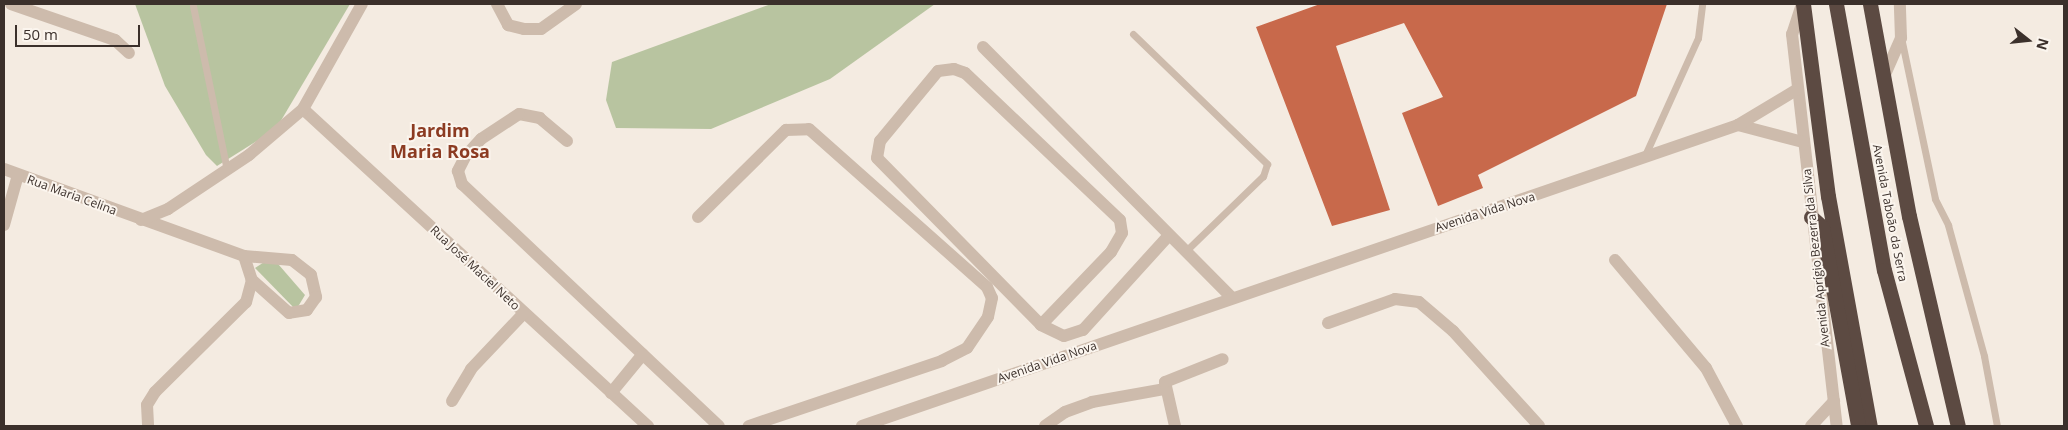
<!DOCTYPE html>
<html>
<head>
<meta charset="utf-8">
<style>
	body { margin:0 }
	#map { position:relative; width:2068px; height:430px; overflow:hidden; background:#f4ebe1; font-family:"Open Sans",sans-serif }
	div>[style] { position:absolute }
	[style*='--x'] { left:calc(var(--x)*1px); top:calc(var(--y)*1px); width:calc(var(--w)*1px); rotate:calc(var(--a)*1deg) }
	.green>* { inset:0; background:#b8c4a0 }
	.building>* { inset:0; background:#c8694b }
	.lane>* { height:7px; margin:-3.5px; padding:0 3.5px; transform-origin:3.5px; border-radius:3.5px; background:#cdbbac }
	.street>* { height:12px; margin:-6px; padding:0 6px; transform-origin:6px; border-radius:6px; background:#cdbbac }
	.highway>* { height:15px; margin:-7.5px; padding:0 7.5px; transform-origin:7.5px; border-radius:7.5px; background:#5c4a42 }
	span { translate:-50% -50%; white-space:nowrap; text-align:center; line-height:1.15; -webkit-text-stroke:4px #fbf5ee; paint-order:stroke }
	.street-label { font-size:12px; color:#3b302b }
	.district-label { font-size:18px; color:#8c3b22; font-weight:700 }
	.frame { position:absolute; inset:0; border:5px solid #3b302b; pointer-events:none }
	.north { position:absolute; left:2003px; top:15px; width:50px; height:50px; -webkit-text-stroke:4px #fbf5ee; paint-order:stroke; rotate:106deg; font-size:14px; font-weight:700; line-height:20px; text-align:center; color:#3b302b }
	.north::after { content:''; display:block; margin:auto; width:18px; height:22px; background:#3b302b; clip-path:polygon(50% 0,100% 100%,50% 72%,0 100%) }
	.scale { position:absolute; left:15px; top:25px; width:125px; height:22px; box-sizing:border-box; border:2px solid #3b302b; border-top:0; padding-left:6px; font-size:15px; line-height:18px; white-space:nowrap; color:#3b302b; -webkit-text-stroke:4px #fbf5ee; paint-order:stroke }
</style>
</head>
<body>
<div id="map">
	<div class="green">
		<div style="clip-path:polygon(135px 4px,350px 4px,276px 129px,217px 166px,206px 155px,165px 86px)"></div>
		<div style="clip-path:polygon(771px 4px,935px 4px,830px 79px,711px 129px,616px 128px,606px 100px,612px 62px)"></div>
		<div style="clip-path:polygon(272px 257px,305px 295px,296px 310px,255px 268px)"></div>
	</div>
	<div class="building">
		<div style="clip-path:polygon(1320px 4px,1667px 4px,1636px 96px,1478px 175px,1483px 188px,1438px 206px,1402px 113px,1443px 97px,1404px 23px,1336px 46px,1390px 210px,1332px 226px,1256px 27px)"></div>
	</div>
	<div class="lane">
		<div style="--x:193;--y:6;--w:167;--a:78.3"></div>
		<div style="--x:1133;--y:34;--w:187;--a:44.1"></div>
		<div style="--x:1267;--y:164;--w:13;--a:108"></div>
		<div style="--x:1263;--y:176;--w:107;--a:135.8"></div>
		<div style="--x:1902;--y:42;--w:160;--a:78.1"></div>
		<div style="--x:1935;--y:199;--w:29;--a:63"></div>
		<div style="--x:1948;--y:225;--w:136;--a:74.6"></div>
		<div style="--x:1984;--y:356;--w:71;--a:79.5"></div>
		<div style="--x:1646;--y:153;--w:126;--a:-65.7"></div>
		<div style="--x:1698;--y:38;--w:34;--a:-83"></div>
	</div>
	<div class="street">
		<div style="--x:11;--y:4;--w:110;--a:19.1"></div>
		<div style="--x:115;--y:40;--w:19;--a:43"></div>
		<div style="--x:497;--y:4;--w:24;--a:62"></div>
		<div style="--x:508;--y:25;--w:16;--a:14"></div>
		<div style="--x:524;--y:29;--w:17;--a:0"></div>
		<div style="--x:541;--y:29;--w:43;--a:-35.5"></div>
		<div style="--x:1802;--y:4;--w:32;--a:108"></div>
		<div style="--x:1792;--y:34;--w:395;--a:83.5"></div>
		<div style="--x:983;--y:47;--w:354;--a:45.2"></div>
		<div style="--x:1883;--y:79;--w:45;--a:-66.3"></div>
		<div style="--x:1901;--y:38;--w:34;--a:-92"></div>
		<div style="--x:303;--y:109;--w:469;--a:42.6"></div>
		<div style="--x:1738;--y:125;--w:67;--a:14.7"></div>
		<div style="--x:567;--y:141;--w:35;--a:-140"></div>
		<div style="--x:540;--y:118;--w:21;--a:-169"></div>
		<div style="--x:519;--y:114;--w:45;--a:146.7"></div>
		<div style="--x:481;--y:139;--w:24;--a:132"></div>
		<div style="--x:465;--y:157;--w:16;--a:117"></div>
		<div style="--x:458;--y:171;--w:14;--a:73"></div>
		<div style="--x:462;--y:184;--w:353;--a:43.3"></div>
		<div style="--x:4;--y:169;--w:255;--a:19.9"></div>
		<div style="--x:244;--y:256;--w:25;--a:72"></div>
		<div style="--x:252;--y:280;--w:23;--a:105"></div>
		<div style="--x:246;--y:302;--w:128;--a:135.3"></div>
		<div style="--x:155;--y:392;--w:15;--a:122"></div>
		<div style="--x:147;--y:405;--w:21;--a:87"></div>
		<div style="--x:698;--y:217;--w:124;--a:-44.7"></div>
		<div style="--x:786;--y:130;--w:23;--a:-2"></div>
		<div style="--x:809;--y:129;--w:238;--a:41.6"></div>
		<div style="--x:987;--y:287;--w:12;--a:66"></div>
		<div style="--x:992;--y:298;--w:19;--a:102"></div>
		<div style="--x:988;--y:317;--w:37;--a:124"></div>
		<div style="--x:967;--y:348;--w:28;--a:153"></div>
		<div style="--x:942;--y:361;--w:204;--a:161.4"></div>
		<div style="--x:141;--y:220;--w:29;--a:-22"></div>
		<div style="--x:168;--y:209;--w:97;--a:-33.7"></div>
		<div style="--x:249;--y:155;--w:71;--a:-40.4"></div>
		<div style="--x:303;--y:109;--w:120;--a:-60.7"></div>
		<div style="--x:4;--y:225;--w:52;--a:-74.4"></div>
		<div style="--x:244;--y:256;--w:48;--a:4.8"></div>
		<div style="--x:292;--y:260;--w:24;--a:38"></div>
		<div style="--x:311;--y:275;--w:23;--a:77"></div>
		<div style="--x:316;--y:297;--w:16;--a:125"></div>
		<div style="--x:307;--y:310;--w:18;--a:171"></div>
		<div style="--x:289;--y:313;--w:50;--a:-138.3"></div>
		<div style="--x:1615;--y:260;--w:141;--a:49.9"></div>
		<div style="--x:1706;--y:368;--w:66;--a:61.9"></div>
		<div style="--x:1328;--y:323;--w:71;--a:-19.7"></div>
		<div style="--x:1395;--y:299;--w:24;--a:7"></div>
		<div style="--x:1419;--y:302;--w:45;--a:40.5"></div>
		<div style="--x:1453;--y:331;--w:128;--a:47.8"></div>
		<div style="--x:1041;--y:325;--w:101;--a:-46.2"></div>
		<div style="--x:1111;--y:252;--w:22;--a:-60"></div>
		<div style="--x:1122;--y:233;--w:13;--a:-99"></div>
		<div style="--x:1120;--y:220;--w:214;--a:-136.5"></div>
		<div style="--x:965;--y:73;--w:12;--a:-160"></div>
		<div style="--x:954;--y:69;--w:16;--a:173"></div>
		<div style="--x:938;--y:71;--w:91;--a:129.6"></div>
		<div style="--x:880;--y:141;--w:17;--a:100"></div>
		<div style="--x:877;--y:158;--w:234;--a:45.5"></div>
		<div style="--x:1041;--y:325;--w:25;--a:26"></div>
		<div style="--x:1064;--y:336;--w:20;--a:-18"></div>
		<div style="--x:1083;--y:330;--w:128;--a:-47.8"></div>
		<div style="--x:611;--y:393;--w:50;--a:-50.6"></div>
		<div style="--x:452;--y:401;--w:37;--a:-59"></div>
		<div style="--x:471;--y:369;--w:77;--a:-46.6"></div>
		<div style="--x:862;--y:426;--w:926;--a:-18.96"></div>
		<div style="--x:1738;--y:125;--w:70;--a:-31"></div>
		<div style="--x:1045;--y:426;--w:24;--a:-35"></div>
		<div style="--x:1065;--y:412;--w:29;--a:-20"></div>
		<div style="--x:1092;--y:402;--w:73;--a:-10.2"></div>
		<div style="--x:1175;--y:426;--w:45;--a:-102.8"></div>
		<div style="--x:1165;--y:382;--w:62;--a:-21.6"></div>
		<div style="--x:1811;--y:426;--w:34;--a:-47"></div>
	</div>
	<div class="highway">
		<div style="--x:1803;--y:4;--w:194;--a:82.6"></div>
		<div style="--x:1828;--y:196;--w:234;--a:79.7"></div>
		<div style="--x:1836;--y:4;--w:270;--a:79.8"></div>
		<div style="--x:1884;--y:270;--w:162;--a:74.9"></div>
		<div style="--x:1870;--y:4;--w:216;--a:79.6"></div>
		<div style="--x:1909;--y:216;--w:216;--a:76.9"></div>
		<div style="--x:1811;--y:217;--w:15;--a:42"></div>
		<div style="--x:1822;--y:227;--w:202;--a:79.7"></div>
	</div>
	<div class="street-label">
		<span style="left:72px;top:195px;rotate:20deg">Rua Maria Celina</span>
		<span style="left:1485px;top:212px;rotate:-18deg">Avenida Vida Nova</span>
		<span style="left:1890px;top:213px;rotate:79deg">Avenida Taboão da Serra</span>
		<span style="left:1816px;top:258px;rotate:-96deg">Avenida Aprígio Bezerra da Silva</span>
		<span style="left:475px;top:268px;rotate:43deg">Rua José Maciel Neto</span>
		<span style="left:1047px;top:362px;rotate:-19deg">Avenida Vida Nova</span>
	</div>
	<div class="district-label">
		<span style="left:440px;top:141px">Jardim<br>Maria Rosa</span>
	</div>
	<div class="frame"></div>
	<div class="north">N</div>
	<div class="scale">50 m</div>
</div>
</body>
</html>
